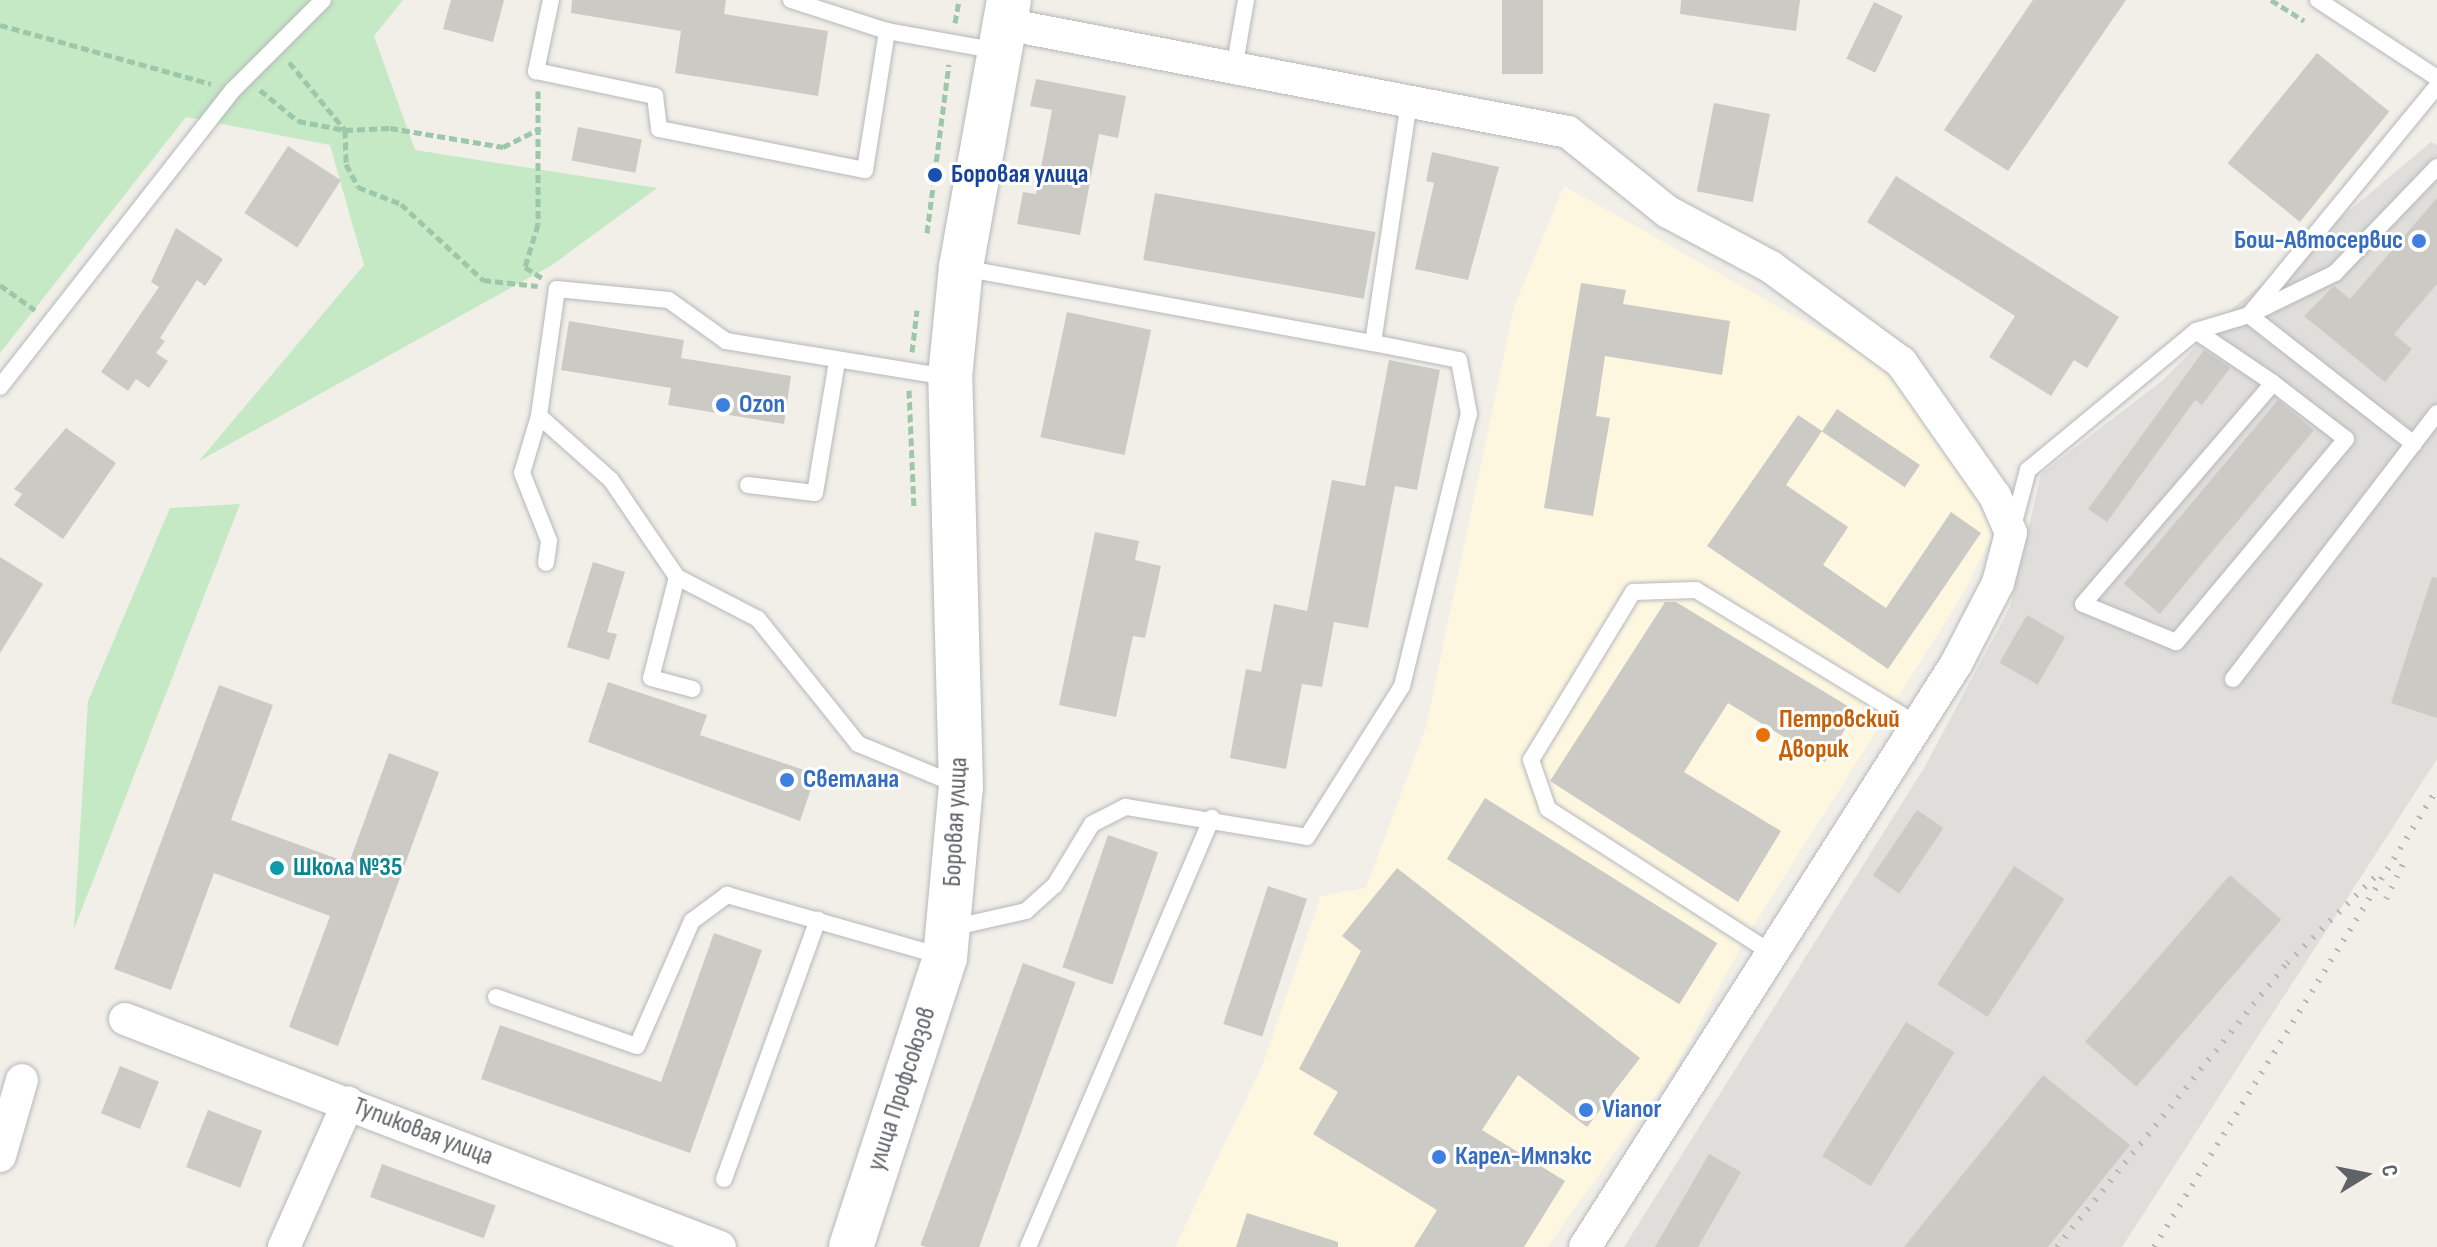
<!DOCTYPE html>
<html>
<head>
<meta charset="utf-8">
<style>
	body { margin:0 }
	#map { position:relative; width:2437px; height:1247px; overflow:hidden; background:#f1efe8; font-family:"Sofia Sans Condensed",sans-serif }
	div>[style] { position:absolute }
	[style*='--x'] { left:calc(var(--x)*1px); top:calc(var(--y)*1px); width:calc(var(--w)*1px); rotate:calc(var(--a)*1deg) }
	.commercial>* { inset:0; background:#fef7e0 }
	.industrial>* { inset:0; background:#e0deda }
	.green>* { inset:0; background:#c5e8c5 }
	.building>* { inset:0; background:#cccac5; transform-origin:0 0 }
	.path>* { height:5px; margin-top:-2.5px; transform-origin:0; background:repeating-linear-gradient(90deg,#9cc7a9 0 8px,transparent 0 12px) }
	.roads { filter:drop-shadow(0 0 2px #b5b8bc) drop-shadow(0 0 2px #b5b8bc) }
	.lane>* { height:16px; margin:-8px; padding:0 8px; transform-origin:8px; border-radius:8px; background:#fff }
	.street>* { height:32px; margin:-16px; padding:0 16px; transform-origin:16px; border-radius:16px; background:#fff }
	.secondary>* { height:44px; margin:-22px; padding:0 22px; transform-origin:22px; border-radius:22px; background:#fff }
	.rail>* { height:6px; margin-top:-3px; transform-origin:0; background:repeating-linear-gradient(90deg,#b6b7b8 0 2px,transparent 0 12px) }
	.dots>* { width:22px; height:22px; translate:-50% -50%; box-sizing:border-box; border:4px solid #fff; border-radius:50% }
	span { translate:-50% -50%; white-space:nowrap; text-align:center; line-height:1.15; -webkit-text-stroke:6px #fff; paint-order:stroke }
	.transit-label { font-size:26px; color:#164399; font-weight:700 }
	.left { translate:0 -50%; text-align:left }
	.shop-label { font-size:26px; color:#366cbe; font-weight:700 }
	.right { translate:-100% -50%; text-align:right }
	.food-label { font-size:26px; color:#c56008; font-weight:700 }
	.street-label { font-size:26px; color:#5f6368 }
	.culture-label { font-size:26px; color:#0d838f; font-weight:700 }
	.north { position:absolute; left:2325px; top:1135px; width:80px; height:80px; -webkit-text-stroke:6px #fff; paint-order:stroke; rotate:80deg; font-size:22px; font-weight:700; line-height:32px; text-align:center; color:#5f6368 }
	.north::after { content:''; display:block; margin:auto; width:28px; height:36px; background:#5f6368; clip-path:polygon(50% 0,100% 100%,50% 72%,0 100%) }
</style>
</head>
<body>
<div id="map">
	<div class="commercial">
		<div style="clip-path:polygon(1564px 186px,1901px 376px,1990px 508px,1991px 538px,1960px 599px,1748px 934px,1675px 1068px,1547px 1247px,1175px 1247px,1262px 1066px,1321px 896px,1366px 888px,1426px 727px,1514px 307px)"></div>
	</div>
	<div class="industrial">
		<div style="clip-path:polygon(2431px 142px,2437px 145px,2437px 759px,2122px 1247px,1624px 1247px,1924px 768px,2010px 607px,2041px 474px,2164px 379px,2233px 308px)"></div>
	</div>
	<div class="green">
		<div style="clip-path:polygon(0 0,403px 0,374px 36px,415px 150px,657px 188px,552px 265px,199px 461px,364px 265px,330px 145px,186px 117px,0 353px)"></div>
		<div style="clip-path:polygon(240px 504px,74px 929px,88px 701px,170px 508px)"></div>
	</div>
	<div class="building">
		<div style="clip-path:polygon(451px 0,504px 0,493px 42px,443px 29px)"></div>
		<div style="clip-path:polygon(572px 0,726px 0,724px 14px,828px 31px,818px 96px,675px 73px,681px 31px,571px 13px)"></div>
		<div style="left:1502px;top:0;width:41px;height:74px"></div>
		<div style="clip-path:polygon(1681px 0,1800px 0,1796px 31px,1680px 14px)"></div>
		<div style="clip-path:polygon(2033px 0,2126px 0,2008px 171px,1944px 130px)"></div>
		<div style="left:1874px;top:2px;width:32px;height:63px;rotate:26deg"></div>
		<div style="left:2317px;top:53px;width:93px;height:142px;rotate:39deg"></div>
		<div style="clip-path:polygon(1036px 79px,1126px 96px,1118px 138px,1099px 134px,1080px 235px,1017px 224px,1023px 192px,1036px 194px,1052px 110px,1030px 106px)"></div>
		<div style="left:1714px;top:103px;width:57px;height:90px;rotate:11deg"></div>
		<div style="left:578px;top:127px;width:65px;height:34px;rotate:11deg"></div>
		<div style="left:288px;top:146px;width:63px;height:80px;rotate:33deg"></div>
		<div style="clip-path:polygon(1432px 152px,1499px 167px,1468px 280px,1415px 269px,1434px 183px,1426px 181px)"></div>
		<div style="clip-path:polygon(1896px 176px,2119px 317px,2087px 368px,2074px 360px,2051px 396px,1989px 357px,2015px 316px,1867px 222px)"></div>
		<div style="left:1155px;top:193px;width:224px;height:68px;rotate:10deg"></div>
		<div style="clip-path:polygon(2437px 198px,2437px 284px,2394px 334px,2412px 349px,2385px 382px,2304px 316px,2334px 286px,2350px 299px)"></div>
		<div style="clip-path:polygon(176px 228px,223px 259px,205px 286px,197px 280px,160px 338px,165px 341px,156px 353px,168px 361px,149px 388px,136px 379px,128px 391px,101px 372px,159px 287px,151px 282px)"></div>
		<div style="clip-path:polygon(1581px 283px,1626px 290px,1623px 304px,1730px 321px,1722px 375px,1605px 356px,1596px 416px,1610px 418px,1593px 516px,1544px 508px)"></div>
		<div style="left:1067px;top:312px;width:86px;height:128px;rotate:12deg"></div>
		<div style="clip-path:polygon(569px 321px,684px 340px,681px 358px,791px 376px,784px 424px,668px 405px,671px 388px,561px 370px)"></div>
		<div style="clip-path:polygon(2204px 350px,2230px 368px,2202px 405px,2195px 400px,2107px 522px,2088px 509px)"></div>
		<div style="clip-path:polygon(1389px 360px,1440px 370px,1417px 490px,1395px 486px,1368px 628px,1334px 622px,1322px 687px,1302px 684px,1286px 769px,1230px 758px,1246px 669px,1261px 672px,1274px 604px,1307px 611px,1332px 480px,1365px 486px)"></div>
		<div style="left:2278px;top:400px;width:47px;height:240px;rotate:40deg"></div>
		<div style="left:1837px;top:409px;width:100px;height:27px;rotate:34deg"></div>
		<div style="clip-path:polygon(1798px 415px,1822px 431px,1786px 485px,1848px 527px,1823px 565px,1886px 608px,1951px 512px,1981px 533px,1888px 669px,1707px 546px)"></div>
		<div style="clip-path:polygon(66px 428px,116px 463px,63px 539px,14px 505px,22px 494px,14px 489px)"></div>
		<div style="clip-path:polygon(1095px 532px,1139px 541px,1135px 560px,1161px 566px,1145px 638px,1133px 636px,1116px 717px,1059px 705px)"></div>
		<div style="clip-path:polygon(0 557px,43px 584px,0 653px)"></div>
		<div style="clip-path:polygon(593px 562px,625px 572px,607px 632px,617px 634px,609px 660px,567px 647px)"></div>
		<div style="clip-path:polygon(2432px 577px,2437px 578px,2437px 718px,2391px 703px)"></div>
		<div style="clip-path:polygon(1665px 602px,1676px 602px,1856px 711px,1825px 762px,1728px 703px,1684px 772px,1781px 831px,1738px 902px,1550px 781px)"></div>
		<div style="left:2027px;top:615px;width:44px;height:55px;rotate:30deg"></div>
		<div style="clip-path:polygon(608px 682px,707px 715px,700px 735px,816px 774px,800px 821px,588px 742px)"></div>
		<div style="clip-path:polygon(219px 685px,273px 705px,231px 820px,349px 863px,389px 753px,439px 772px,338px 1046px,289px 1027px,330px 916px,214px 873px,171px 990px,114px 969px)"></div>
		<div style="left:1485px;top:798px;width:274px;height:72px;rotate:32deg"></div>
		<div style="left:1917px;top:810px;width:32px;height:79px;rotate:34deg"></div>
		<div style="left:1108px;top:835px;width:53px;height:140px;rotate:19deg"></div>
		<div style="left:2014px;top:866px;width:60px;height:141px;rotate:33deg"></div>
		<div style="clip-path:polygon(1397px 868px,1640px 1058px,1587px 1127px,1518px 1075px,1482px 1130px,1565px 1181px,1524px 1247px,1414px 1247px,1437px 1210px,1313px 1134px,1338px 1092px,1299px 1069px,1361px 951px,1342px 936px)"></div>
		<div style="left:2230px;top:875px;width:68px;height:221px;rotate:41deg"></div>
		<div style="left:1268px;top:886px;width:41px;height:145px;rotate:18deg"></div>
		<div style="clip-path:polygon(714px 933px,762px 950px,690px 1153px,481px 1079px,500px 1025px,661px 1082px)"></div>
		<div style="left:1023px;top:963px;width:56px;height:300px;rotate:20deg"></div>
		<div style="left:1906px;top:1022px;width:57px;height:158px;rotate:32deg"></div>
		<div style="left:120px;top:1066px;width:42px;height:51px;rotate:22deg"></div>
		<div style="clip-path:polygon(2043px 1075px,2130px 1145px,2048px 1247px,1904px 1247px)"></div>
		<div style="left:208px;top:1110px;width:58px;height:61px;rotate:21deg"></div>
		<div style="clip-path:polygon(1709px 1154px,1741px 1172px,1698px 1247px,1655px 1247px)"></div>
		<div style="left:382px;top:1164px;width:121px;height:35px;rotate:20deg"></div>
		<div style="clip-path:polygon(1247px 1213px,1338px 1242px,1338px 1247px,1236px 1247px)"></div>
	</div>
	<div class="path">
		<div style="--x:2271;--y:0;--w:39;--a:32"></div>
		<div style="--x:955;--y:23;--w:23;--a:-80"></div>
		<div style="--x:0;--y:25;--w:219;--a:15.6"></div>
		<div style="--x:289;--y:62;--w:88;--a:50.5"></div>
		<div style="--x:345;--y:130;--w:34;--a:88"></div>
		<div style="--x:346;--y:164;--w:26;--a:62"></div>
		<div style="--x:358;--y:187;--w:46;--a:21.6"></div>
		<div style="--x:401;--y:204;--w:112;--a:42.8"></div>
		<div style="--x:483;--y:280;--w:55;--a:6.2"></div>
		<div style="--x:260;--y:90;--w:49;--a:39.2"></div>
		<div style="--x:298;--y:121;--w:48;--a:10.8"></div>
		<div style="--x:345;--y:130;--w:45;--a:-2.5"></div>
		<div style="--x:390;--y:128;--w:115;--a:9.5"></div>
		<div style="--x:503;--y:147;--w:42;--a:-26.6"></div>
		<div style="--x:538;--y:91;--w:133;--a:90"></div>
		<div style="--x:538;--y:224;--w:45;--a:106.8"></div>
		<div style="--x:525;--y:267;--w:20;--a:33"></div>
		<div style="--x:927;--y:233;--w:170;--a:-82.6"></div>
		<div style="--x:0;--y:285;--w:43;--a:35.5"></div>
		<div style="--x:912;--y:352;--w:42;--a:-83.2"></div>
		<div style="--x:909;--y:390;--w:118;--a:87.6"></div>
	</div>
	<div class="roads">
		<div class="lane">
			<div style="--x:551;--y:0;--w:73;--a:101.9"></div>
			<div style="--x:536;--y:71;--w:122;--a:11.9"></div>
			<div style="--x:655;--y:96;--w:33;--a:83"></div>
			<div style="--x:659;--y:129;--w:210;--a:11.3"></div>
			<div style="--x:865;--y:170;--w:141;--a:-81"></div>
			<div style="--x:791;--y:0;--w:101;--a:17.9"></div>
			<div style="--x:887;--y:31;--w:113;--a:10.2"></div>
			<div style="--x:2318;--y:0;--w:142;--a:33.2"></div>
			<div style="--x:1234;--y:69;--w:70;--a:-80.1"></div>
			<div style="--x:963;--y:268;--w:417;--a:10.4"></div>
			<div style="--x:1373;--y:343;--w:243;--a:-81.5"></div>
			<div style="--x:2196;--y:331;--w:93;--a:34"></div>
			<div style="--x:2273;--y:383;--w:92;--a:37.5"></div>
			<div style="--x:2346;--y:439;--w:265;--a:129.9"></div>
			<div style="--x:2176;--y:642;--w:100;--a:-157.8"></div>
			<div style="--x:2083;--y:604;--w:291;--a:-49.3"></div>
			<div style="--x:948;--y:377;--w:225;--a:-170.8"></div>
			<div style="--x:726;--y:341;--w:70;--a:-144.3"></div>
			<div style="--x:669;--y:300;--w:113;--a:-174.4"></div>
			<div style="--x:557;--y:289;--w:128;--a:98.1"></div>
			<div style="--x:539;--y:416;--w:96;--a:41.6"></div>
			<div style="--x:611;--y:480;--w:117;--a:55.8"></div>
			<div style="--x:677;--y:577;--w:91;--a:27.4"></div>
			<div style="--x:758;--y:619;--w:160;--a:51.3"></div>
			<div style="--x:858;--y:744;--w:110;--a:22.4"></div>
			<div style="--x:0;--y:387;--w:377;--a:-51.9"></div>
			<div style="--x:233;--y:90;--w:127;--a:-45"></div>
			<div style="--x:539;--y:416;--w:59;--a:106.6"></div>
			<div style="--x:522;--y:473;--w:73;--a:68.3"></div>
			<div style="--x:549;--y:541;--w:22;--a:98"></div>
			<div style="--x:2414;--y:444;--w:209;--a:-142"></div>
			<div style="--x:2249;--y:315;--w:296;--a:-50.6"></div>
			<div style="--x:748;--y:485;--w:67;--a:6.8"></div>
			<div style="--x:815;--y:493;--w:133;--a:-80.5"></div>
			<div style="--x:2012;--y:530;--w:62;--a:-75.1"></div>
			<div style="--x:2028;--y:470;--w:218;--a:-39.6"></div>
			<div style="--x:2196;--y:331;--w:55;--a:-16.8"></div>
			<div style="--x:2249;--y:315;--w:96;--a:-26"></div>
			<div style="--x:2335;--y:273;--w:147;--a:-46.1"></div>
			<div style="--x:677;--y:577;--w:104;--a:104.4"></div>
			<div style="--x:651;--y:678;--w:43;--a:14.7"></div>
			<div style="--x:2233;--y:679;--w:335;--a:-52.5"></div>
			<div style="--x:951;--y:928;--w:77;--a:-12.8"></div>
			<div style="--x:1026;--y:911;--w:39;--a:-42"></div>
			<div style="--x:1055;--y:885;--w:71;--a:-58.8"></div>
			<div style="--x:1092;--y:824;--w:38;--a:-27"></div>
			<div style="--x:1126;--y:807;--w:183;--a:9.4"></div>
			<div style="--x:1307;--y:837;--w:178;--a:-57.8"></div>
			<div style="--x:1402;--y:686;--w:280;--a:-76.2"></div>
			<div style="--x:1469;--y:414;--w:55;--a:-100.5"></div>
			<div style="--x:1459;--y:360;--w:88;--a:-168.8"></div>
			<div style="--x:1773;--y:954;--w:268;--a:-147.2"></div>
			<div style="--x:1548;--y:809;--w:52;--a:-109.1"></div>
			<div style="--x:1531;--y:760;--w:197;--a:-58.7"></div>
			<div style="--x:1633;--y:592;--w:63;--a:-1.8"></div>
			<div style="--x:1696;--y:590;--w:260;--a:31.3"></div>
			<div style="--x:496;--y:997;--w:149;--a:19.2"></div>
			<div style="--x:637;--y:1046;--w:137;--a:-66.3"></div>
			<div style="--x:692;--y:921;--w:44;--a:-36.6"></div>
			<div style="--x:727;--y:895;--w:226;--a:15.9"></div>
			<div style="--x:724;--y:1179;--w:276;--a:-70.1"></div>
			<div style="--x:1028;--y:1247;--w:467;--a:-66.8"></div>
		</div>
		<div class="street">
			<div style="--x:1005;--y:24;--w:573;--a:10.86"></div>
			<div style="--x:1568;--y:132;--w:128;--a:38.7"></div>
			<div style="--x:1668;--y:212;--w:117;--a:28.1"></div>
			<div style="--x:1771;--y:267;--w:161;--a:36.2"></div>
			<div style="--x:1901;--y:362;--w:164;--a:55"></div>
			<div style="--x:1995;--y:496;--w:40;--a:66.6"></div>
			<div style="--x:2011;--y:533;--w:52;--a:104.6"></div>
			<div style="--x:1998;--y:583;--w:91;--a:117.4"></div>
			<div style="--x:1956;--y:664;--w:691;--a:122.47"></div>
			<div style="--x:125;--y:1019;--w:637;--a:20.97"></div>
			<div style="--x:0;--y:1156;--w:79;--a:-73.9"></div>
			<div style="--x:284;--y:1247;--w:158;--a:-66"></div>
		</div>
		<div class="secondary">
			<div style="--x:851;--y:1247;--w:304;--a:-72"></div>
			<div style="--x:945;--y:958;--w:172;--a:-84.7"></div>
			<div style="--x:961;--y:787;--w:410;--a:-91.5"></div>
			<div style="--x:950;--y:377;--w:111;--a:-84.3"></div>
			<div style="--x:961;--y:267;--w:271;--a:-79.8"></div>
		</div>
	</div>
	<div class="rail">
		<div style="--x:2386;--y:899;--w:43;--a:-64"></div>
		<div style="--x:2057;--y:1247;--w:365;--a:-51"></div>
		<div style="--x:2287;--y:963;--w:126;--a:-44.4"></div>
		<div style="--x:2154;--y:1247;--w:538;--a:-58.29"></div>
	</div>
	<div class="dots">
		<div style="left:935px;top:175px;background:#1a4fb4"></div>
		<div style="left:2419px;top:241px;background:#3f7fe0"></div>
		<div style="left:723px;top:405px;background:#3f7fe0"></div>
		<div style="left:1763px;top:735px;background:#e8710a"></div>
		<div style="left:787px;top:780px;background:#3f7fe0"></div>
		<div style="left:277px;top:868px;background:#0f9aa8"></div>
		<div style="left:1586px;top:1110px;background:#3f7fe0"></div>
		<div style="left:1439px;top:1157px;background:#3f7fe0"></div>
	</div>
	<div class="transit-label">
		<span class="left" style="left:951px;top:175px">Боровая улица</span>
	</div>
	<div class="shop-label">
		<span class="right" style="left:2403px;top:241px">Бош-Автосервис</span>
		<span class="left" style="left:739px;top:405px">Ozon</span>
		<span class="left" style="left:803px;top:780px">Светлана</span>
		<span class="left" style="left:1602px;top:1110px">Vianor</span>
		<span class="left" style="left:1455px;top:1157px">Карел-Импэкс</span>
	</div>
	<div class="food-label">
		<span class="left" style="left:1779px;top:735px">Петровский<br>Дворик</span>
	</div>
	<div class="street-label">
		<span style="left:956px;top:822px;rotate:-87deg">Боровая улица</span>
		<span style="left:902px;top:1089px;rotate:-72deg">улица Профсоюзов</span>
		<span style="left:423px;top:1132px;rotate:21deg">Тупиковая улица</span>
	</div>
	<div class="culture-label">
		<span class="left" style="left:293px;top:868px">Школа №35</span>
	</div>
	<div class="north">С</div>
</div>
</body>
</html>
